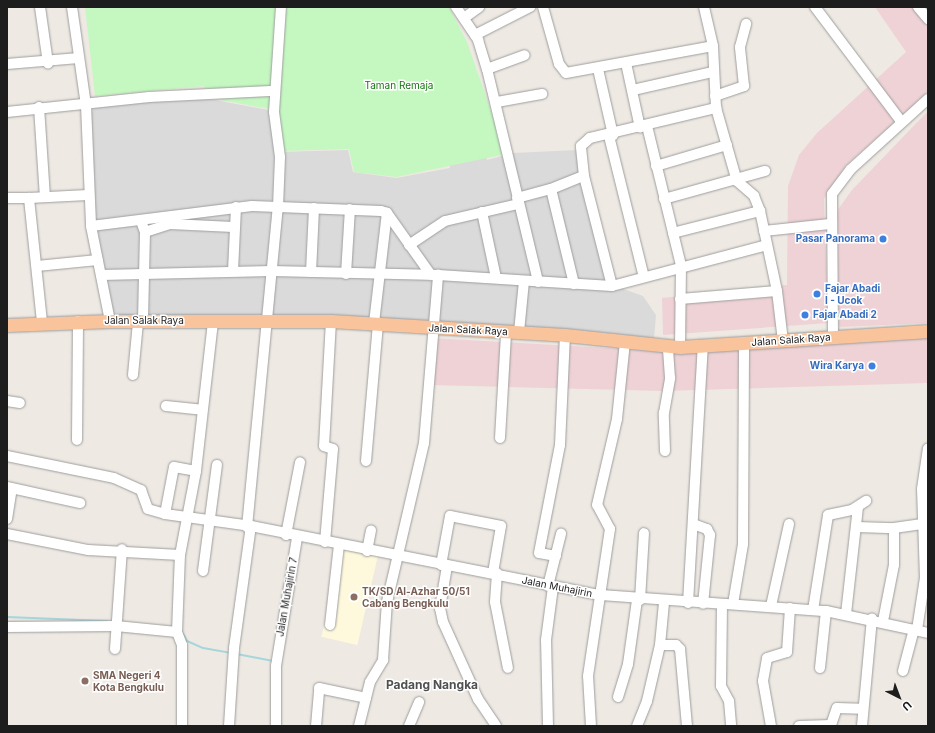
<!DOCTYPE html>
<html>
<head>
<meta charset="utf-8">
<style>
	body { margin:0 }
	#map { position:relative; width:935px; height:733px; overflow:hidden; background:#eee9e3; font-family:Inter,sans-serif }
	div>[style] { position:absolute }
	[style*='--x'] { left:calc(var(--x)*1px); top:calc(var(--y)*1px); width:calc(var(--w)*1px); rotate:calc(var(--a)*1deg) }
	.residential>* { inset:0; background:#dbdada }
	.commercial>* { inset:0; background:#efd2d5 }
	.education>* { inset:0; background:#fef9dc; transform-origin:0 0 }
	.park>* { inset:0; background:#c4f8c0 }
	.stream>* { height:2px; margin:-1px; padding:0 1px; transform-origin:1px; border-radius:1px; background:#a4d6db }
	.roads { filter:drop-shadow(0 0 1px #9e9e9e) drop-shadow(0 0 1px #9e9e9e) }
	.minor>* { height:10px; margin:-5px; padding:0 5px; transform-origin:5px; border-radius:5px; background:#fff }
	.major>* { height:13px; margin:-6.5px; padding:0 6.5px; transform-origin:6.5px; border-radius:6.5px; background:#f9c49c }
	.dots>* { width:11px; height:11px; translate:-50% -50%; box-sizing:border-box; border:2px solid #fff; border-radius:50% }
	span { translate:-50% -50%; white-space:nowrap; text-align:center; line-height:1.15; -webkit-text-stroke:3px #fff; paint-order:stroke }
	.park-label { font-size:10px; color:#14780e }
	.shop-label { font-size:10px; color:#366cbe; font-weight:700 }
	.right { translate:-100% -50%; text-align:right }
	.left { translate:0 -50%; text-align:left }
	.street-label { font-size:10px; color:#1d1d1d }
	.education-label { font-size:10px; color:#785e54; font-weight:700 }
	.quarter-label { font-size:12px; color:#505050; font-weight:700 }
	.frame { position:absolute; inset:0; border:8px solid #1d1d1d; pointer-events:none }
	.north { position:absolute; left:879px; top:677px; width:40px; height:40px; -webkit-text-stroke:3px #fff; paint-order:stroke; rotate:138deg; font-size:11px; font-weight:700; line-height:16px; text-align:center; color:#1d1d1d }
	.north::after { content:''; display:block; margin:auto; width:14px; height:18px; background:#1d1d1d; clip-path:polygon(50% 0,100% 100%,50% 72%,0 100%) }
</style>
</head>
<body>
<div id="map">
	<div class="residential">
		<div style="clip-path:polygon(210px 99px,274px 111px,279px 152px,348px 150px,353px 172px,396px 178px,450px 168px,449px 156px,484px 151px,487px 160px,513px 153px,578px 150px,615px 286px,643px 296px,656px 315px,654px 339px,107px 317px,92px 225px,88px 123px,95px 105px)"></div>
	</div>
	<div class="commercial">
		<div style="clip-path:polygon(875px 7px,921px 7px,928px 15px,928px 93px,846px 165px,824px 199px,828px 323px,663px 335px,662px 298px,787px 285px,788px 186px,799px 155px,817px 133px,906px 52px)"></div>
		<div style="clip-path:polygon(928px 111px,928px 323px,839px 327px,837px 211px,852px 190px)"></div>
		<div style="clip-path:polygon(928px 337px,928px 383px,663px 391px,429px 385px,433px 338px,658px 351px)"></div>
	</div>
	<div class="education">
		<div style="left:342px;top:547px;width:37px;height:92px;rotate:13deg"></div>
	</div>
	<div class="park">
		<div style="clip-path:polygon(85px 7px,449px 7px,467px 42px,506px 154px,396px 177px,354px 172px,349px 149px,280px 151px,275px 110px,210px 98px,204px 86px,95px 96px)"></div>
	</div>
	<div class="stream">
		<div style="--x:7;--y:617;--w:100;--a:2.3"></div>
		<div style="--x:182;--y:632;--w:10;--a:61"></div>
		<div style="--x:187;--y:641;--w:17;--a:24"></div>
		<div style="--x:203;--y:648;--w:28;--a:10"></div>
		<div style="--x:237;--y:654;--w:38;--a:11"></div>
	</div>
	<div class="roads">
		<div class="minor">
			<div style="--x:40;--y:7;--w:57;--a:81.9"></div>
			<div style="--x:72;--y:7;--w:99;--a:81.9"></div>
			<div style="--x:86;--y:105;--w:121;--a:87.6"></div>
			<div style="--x:91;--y:226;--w:97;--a:78.7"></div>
			<div style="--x:456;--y:7;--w:40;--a:56"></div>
			<div style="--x:478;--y:40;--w:30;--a:73"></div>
			<div style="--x:487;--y:69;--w:219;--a:76.5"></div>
			<div style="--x:543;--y:7;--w:59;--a:74.3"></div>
			<div style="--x:559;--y:64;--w:11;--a:52"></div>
			<div style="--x:566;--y:73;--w:149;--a:-10.4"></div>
			<div style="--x:704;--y:7;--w:40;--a:77"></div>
			<div style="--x:713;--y:46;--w:62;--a:87.2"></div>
			<div style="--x:716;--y:108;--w:76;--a:74"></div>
			<div style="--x:737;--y:181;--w:23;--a:41"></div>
			<div style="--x:754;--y:196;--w:16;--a:68"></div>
			<div style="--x:760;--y:211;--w:82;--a:78"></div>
			<div style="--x:777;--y:291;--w:50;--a:83.2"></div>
			<div style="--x:815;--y:7;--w:143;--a:53"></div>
			<div style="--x:918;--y:7;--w:16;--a:50"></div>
			<div style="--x:464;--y:18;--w:19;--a:-36"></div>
			<div style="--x:475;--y:35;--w:62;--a:-27"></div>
			<div style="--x:626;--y:63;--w:66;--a:77.8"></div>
			<div style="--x:7;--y:64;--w:72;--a:-4.8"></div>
			<div style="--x:487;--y:69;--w:40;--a:-20.2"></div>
			<div style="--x:598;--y:69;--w:68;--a:77.2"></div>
			<div style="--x:633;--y:90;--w:81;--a:-12.8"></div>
			<div style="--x:715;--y:96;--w:31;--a:-19"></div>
			<div style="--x:744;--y:86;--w:39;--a:-96"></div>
			<div style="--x:740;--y:47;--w:24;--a:-75"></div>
			<div style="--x:497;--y:102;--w:46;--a:-10.1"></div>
			<div style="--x:39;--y:107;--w:90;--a:86.2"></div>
			<div style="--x:7;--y:112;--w:143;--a:-6"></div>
			<div style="--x:149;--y:97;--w:121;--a:-2.8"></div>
			<div style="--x:647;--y:126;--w:144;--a:76.3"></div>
			<div style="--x:681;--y:266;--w:81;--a:90.7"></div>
			<div style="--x:609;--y:136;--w:145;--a:76.1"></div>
			<div style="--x:656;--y:166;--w:74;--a:-16.5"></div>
			<div style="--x:551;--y:189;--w:35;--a:-22"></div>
			<div style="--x:7;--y:198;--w:22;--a:0"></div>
			<div style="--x:517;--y:198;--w:35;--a:-15"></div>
			<div style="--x:551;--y:189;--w:98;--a:76.4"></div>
			<div style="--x:664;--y:199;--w:105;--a:-15.5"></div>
			<div style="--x:482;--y:212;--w:67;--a:78"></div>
			<div style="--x:141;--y:221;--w:12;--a:70"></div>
			<div style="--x:145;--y:232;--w:90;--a:91.3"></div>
			<div style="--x:91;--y:226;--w:162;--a:-7.1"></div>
			<div style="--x:252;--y:206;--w:129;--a:2.2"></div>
			<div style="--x:381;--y:211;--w:6;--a:18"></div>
			<div style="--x:387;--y:213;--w:76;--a:54.6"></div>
			<div style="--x:764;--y:231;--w:66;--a:-6.1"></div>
			<div style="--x:145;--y:232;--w:26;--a:-18"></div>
			<div style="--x:170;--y:224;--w:63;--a:2.7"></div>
			<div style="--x:673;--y:233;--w:90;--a:-14.2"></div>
			<div style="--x:409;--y:245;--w:43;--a:-33.7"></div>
			<div style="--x:445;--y:221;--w:75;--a:-13.1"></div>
			<div style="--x:37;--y:266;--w:61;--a:-5.6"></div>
			<div style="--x:233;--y:271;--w:64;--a:-87.3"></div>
			<div style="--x:311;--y:272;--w:64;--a:-87.3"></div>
			<div style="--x:346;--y:274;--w:65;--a:-86.5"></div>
			<div style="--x:101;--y:275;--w:171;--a:-1.3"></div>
			<div style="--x:272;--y:271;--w:166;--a:1.4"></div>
			<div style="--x:438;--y:275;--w:174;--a:3.6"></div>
			<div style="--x:612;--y:286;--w:160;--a:-14.8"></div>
			<div style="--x:612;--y:286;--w:114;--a:-104.3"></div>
			<div style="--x:584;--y:176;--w:30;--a:-96"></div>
			<div style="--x:581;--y:146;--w:12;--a:-42"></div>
			<div style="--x:590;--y:138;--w:130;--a:-13.4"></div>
			<div style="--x:680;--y:299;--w:97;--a:-4.7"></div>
			<div style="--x:42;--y:322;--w:125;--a:-96"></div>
			<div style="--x:29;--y:198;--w:59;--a:-2.9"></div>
			<div style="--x:374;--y:323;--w:111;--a:-83.3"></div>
			<div style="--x:519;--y:332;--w:51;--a:-84.4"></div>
			<div style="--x:833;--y:337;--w:143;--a:-90.4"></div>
			<div style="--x:832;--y:194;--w:31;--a:-53"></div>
			<div style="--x:851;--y:169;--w:104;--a:-42.3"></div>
			<div style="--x:133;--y:375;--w:53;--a:-84.6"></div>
			<div style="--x:7;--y:401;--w:13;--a:9"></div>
			<div style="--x:166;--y:406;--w:36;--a:6"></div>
			<div style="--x:500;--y:438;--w:105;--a:-86.7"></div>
			<div style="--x:77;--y:440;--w:119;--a:-89.5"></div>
			<div style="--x:665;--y:451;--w:38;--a:-92"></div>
			<div style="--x:664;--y:413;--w:36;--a:-80"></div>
			<div style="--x:670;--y:378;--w:32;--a:-94"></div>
			<div style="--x:7;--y:456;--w:109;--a:11.6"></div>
			<div style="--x:114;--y:478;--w:30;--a:24"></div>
			<div style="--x:141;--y:490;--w:20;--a:70"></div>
			<div style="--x:148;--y:509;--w:18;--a:16"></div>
			<div style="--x:165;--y:514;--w:87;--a:7.9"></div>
			<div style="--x:251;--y:526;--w:357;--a:11.2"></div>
			<div style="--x:601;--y:595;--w:226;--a:4.1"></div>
			<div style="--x:826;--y:611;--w:104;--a:12.2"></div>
			<div style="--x:366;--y:461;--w:139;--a:-85"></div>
			<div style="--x:7;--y:487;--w:75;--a:12.4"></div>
			<div style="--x:165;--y:514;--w:48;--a:-79.2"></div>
			<div style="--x:174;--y:467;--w:22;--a:10"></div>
			<div style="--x:7;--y:519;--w:30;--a:-81"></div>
			<div style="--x:693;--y:524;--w:15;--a:20"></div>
			<div style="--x:707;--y:529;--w:7;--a:63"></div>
			<div style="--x:710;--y:535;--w:69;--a:95.8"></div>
			<div style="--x:247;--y:527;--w:321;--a:-84.5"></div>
			<div style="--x:278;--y:207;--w:50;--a:-87.7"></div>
			<div style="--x:280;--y:157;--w:45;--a:-97.6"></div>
			<div style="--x:274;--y:112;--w:105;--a:-86.2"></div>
			<div style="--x:857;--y:527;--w:37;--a:2"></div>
			<div style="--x:894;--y:528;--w:30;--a:-8"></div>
			<div style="--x:7;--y:534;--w:83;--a:11.2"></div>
			<div style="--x:88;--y:550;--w:92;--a:3.1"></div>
			<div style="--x:286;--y:535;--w:74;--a:-79.1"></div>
			<div style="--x:325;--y:542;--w:93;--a:-85.1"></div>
			<div style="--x:333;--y:449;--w:9;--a:-162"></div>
			<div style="--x:324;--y:446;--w:125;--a:-86.8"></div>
			<div style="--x:367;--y:551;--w:21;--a:-79"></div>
			<div style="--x:556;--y:556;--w:17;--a:-170"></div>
			<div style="--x:539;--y:553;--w:110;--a:-79"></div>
			<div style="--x:560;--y:445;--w:110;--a:-87.4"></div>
			<div style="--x:441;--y:565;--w:50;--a:-79.6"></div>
			<div style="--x:450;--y:516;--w:52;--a:11.1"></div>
			<div style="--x:501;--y:526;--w:48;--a:99.7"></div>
			<div style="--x:447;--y:566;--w:43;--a:99.5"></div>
			<div style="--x:440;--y:608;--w:14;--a:78"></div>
			<div style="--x:443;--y:622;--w:85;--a:65.6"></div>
			<div style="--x:478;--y:699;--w:32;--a:56"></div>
			<div style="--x:203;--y:571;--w:107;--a:-82.5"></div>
			<div style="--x:497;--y:573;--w:29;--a:94"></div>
			<div style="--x:495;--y:602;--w:67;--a:78.9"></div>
			<div style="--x:548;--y:586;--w:54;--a:-76"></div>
			<div style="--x:640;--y:600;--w:67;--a:-86.6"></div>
			<div style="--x:688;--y:603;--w:257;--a:-86.7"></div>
			<div style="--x:722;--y:604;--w:82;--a:90.7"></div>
			<div style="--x:721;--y:686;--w:17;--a:62"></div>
			<div style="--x:729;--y:701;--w:25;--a:85"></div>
			<div style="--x:733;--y:604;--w:61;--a:-80.5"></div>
			<div style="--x:743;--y:544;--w:200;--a:-89.7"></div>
			<div style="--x:771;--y:606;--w:84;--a:-77.6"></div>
			<div style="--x:813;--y:610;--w:96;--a:-81"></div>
			<div style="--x:828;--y:515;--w:25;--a:-12"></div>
			<div style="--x:852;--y:510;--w:17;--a:-33"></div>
			<div style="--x:846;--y:614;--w:108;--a:-83.6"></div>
			<div style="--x:883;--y:621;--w:57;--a:-78.9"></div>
			<div style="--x:894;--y:565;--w:37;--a:-90"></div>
			<div style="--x:330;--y:625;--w:81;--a:-83.6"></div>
			<div style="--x:7;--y:627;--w:109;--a:-0.5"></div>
			<div style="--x:116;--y:626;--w:61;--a:5.6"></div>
			<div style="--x:917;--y:630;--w:53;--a:-81.3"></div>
			<div style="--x:925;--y:578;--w:89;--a:-91.9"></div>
			<div style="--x:922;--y:489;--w:41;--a:-81.7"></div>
			<div style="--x:660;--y:645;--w:16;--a:0"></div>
			<div style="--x:676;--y:645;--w:6;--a:45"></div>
			<div style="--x:680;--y:649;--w:77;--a:84.8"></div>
			<div style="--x:115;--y:649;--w:100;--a:-86"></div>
			<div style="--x:820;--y:668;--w:57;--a:-84"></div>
			<div style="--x:903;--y:671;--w:43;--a:-75.3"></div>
			<div style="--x:618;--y:697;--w:34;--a:-73"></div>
			<div style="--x:628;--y:664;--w:65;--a:-82"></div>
			<div style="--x:182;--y:726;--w:81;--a:-90"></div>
			<div style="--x:182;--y:645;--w:14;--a:-111"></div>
			<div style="--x:177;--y:632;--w:77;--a:-87.8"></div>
			<div style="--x:180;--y:555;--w:86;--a:-79.2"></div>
			<div style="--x:196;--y:471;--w:150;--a:-83.5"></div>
			<div style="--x:229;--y:726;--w:78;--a:-86.3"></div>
			<div style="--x:234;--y:648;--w:123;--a:-82.1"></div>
			<div style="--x:276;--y:726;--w:60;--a:-90"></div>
			<div style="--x:276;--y:666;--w:130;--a:-80.7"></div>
			<div style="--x:316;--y:726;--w:38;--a:-85"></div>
			<div style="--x:319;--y:688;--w:48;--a:12"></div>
			<div style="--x:359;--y:726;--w:45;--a:-76"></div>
			<div style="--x:370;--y:682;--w:26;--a:-59"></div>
			<div style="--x:383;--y:660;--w:58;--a:-86.1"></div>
			<div style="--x:387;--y:602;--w:163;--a:-76.9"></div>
			<div style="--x:424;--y:443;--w:169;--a:-85.2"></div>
			<div style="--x:409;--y:726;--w:26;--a:-67"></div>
			<div style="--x:548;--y:726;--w:86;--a:-91.3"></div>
			<div style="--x:546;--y:640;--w:53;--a:-82.5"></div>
			<div style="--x:591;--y:726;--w:50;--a:-93.4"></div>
			<div style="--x:588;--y:676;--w:149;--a:-81.5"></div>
			<div style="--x:610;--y:529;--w:27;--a:-118"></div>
			<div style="--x:597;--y:505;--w:88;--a:-76.9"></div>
			<div style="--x:617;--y:419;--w:77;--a:-84.1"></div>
			<div style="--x:637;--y:726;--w:27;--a:-68"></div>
			<div style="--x:647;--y:701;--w:57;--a:-76.9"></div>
			<div style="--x:660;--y:645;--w:42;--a:-84.6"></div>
			<div style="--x:771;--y:726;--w:46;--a:-100.1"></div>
			<div style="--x:763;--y:681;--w:23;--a:-80"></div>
			<div style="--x:767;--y:658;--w:21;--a:-17"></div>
			<div style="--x:787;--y:652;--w:44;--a:-86.1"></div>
			<div style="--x:799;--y:726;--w:32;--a:-2"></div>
			<div style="--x:831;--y:725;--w:18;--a:-71"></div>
			<div style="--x:837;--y:708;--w:24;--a:2"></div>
			<div style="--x:862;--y:726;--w:108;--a:-84.7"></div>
		</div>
		<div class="major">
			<div style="--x:7;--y:325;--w:103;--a:-2.2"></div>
			<div style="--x:110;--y:321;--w:221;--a:0"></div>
			<div style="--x:331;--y:321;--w:234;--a:3.4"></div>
			<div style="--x:565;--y:335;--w:116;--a:6"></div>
			<div style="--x:680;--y:347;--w:249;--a:-3.7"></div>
		</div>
	</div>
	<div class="dots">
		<div style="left:883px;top:239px;background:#3f7fe0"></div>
		<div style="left:817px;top:294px;background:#3f7fe0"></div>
		<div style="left:805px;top:315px;background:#3f7fe0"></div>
		<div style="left:872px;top:366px;background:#3f7fe0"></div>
		<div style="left:354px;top:597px;background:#8d6e63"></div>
		<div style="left:85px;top:681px;background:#8d6e63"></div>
	</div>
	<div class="park-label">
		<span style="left:399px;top:86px">Taman Remaja</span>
	</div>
	<div class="shop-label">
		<span class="right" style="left:875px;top:239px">Pasar Panorama</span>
		<span class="left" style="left:825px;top:294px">Fajar Abadi<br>I - Ucok</span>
		<span class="left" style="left:813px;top:315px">Fajar Abadi 2</span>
		<span class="right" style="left:864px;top:366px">Wira Karya</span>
	</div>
	<div class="street-label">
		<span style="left:144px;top:321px">Jalan Salak Raya</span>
		<span style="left:468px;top:330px;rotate:3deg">Jalan Salak Raya</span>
		<span style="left:791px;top:340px;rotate:-4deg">Jalan Salak Raya</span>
		<span style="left:557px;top:587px;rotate:11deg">Jalan Muhajirin</span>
		<span style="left:287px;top:597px;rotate:-80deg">Jalan Muhajirin 7</span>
	</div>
	<div class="education-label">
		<span class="left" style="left:362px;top:597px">TK/SD Al-Azhar 50/51<br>Cabang Bengkulu</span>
		<span class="left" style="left:93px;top:681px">SMA Negeri 4<br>Kota Bengkulu</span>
	</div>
	<div class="quarter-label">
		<span style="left:432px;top:685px">Padang Nangka</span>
	</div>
	<div class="frame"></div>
	<div class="north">U</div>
</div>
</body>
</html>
